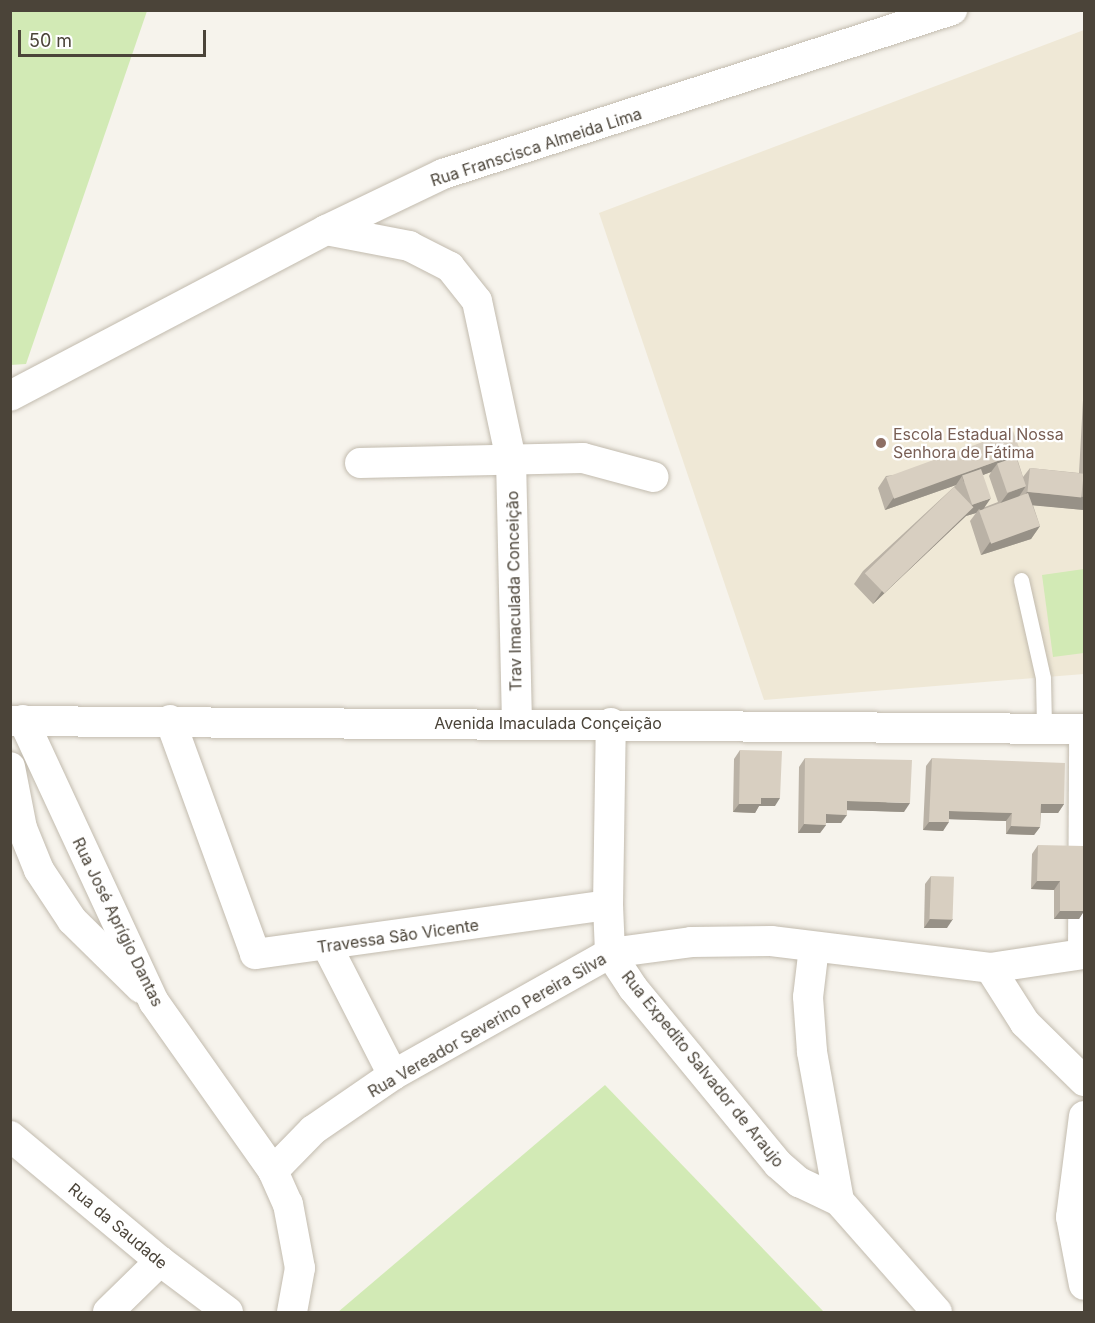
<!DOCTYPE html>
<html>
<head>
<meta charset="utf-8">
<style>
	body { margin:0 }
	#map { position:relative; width:1095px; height:1323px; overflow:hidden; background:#f6f3ec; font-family:Inter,sans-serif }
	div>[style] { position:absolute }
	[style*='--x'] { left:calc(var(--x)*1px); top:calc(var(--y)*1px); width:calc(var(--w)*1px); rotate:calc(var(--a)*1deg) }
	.education>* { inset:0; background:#efe8d6 }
	.green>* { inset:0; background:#d2eab5 }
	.roads { filter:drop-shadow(0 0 2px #c2bbae) drop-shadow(0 0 2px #c2bbae) }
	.lane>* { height:15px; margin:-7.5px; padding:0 7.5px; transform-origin:7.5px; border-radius:7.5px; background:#fff }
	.street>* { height:30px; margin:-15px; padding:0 15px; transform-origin:15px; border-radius:15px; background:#fff }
	.wall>* { inset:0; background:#bab2a6 }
	.shaded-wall>* { inset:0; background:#979187 }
	.building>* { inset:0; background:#d8cfc1; transform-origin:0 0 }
	.dots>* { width:16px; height:16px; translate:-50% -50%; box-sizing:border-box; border:3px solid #fff; border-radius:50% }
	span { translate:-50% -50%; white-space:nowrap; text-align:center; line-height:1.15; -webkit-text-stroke:4.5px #fff; paint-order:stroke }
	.street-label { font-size:16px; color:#4b4439 }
	.education-label { font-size:16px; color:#785e54 }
	.left { translate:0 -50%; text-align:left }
	.frame { position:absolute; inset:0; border:12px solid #4b4439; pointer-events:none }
	.scale { position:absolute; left:18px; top:30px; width:188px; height:27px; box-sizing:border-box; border:3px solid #4b4439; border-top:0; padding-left:8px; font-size:18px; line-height:21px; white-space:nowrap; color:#4b4439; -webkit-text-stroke:4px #fff; paint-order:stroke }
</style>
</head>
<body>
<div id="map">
	<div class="education">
		<div style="clip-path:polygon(1084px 30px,1084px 674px,764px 700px,599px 213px)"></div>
	</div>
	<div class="green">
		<div style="clip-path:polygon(10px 11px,147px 11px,26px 364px,10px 365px)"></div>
		<div style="clip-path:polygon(1084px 569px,1084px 653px,1053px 657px,1042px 575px)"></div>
		<div style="clip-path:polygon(605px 1085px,824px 1312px,338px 1312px)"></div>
	</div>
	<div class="roads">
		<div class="lane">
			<div style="--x:1021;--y:580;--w:100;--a:77.3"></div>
			<div style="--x:1043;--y:678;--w:49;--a:88.8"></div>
		</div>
		<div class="street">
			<div style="--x:326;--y:230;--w:85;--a:10.9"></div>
			<div style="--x:409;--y:246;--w:46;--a:27.1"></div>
			<div style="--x:450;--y:267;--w:43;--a:51.5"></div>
			<div style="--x:477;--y:301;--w:162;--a:77.9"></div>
			<div style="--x:511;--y:459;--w:265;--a:88.7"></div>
			<div style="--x:10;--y:396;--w:357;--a:-27.7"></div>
			<div style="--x:326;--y:230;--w:130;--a:-25.6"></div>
			<div style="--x:443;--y:174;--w:535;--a:-17.86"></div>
			<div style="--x:360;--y:463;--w:223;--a:-1.3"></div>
			<div style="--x:583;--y:458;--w:73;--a:15"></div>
			<div style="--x:23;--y:720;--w:311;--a:65.1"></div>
			<div style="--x:154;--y:1002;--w:207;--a:54.8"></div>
			<div style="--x:273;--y:1171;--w:36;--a:66"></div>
			<div style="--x:288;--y:1204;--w:65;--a:79.4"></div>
			<div style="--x:300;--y:1268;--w:45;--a:100.3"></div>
			<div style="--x:170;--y:720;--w:249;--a:70"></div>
			<div style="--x:255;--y:954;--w:356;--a:-7.9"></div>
			<div style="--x:608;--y:905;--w:182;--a:-89.1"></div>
			<div style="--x:10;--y:721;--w:1074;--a:0.43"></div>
			<div style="--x:10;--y:767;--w:62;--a:78.9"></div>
			<div style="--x:22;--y:828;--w:45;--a:68"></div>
			<div style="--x:39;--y:870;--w:60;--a:56.6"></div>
			<div style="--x:72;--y:920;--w:97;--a:44.6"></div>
			<div style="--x:608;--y:905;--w:48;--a:87.6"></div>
			<div style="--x:610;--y:953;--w:42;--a:56.7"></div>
			<div style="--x:633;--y:988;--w:228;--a:50.5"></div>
			<div style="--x:778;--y:1164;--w:28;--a:41"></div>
			<div style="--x:799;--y:1182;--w:44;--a:25.4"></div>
			<div style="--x:839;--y:1201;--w:148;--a:48.6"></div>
			<div style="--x:327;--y:946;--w:145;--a:62.9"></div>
			<div style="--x:814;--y:947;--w:50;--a:96.8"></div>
			<div style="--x:808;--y:997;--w:55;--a:85.8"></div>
			<div style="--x:812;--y:1052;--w:151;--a:79.7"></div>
			<div style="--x:1083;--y:954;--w:225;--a:-89.7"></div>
			<div style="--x:990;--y:968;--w:65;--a:57.5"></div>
			<div style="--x:1025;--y:1023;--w:83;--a:44.5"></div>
			<div style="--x:1084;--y:1116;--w:102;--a:97.3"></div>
			<div style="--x:1071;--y:1217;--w:69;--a:79.2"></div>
			<div style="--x:10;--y:1136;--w:195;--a:39.8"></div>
			<div style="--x:160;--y:1261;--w:85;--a:36.9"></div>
			<div style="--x:273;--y:1171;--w:57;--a:-45.7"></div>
			<div style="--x:313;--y:1130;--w:97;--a:-34.5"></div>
			<div style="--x:393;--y:1075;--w:249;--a:-29.3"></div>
			<div style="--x:610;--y:953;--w:82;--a:-7.7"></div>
			<div style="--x:691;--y:942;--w:80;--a:-0.7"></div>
			<div style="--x:771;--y:941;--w:221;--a:7"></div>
			<div style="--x:990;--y:968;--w:95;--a:-8.5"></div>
			<div style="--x:108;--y:1312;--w:73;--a:-44.4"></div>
		</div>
	</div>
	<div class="wall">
		<div style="clip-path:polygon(evenodd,1084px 398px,1084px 510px,1033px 505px,1040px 526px,1031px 539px,981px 555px,970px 521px,976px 513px,966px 516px,873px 604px,854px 584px,863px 571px,956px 485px,885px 510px,878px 488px,886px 476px,1017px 458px,1023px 477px,1030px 468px,1079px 473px,1083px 400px,1084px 398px,991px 472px,989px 476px,998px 502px,985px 507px,983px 475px,991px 472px)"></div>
		<div style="clip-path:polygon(740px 750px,775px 806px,759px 806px,755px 813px,733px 812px,734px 759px)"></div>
		<div style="clip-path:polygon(805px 758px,904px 812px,847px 810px,841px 823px,826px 823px,826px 825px,820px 833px,798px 833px,799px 767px)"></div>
		<div style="clip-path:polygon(932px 758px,1064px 804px,1058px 813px,1041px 813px,1040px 827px,1034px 835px,1006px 834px,1006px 821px,949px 819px,943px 831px,923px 830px,926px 766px)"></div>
		<div style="clip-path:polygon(1038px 845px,1084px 911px,1079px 919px,1054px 919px,1054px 890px,1031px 889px,1032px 854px)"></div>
		<div style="clip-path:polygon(931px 876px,947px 928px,924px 928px,925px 884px)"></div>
	</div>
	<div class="shaded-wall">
		<div style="clip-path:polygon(1021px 453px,1012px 465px,997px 464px,991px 472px,964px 482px,962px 476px,956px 485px,885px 510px,894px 497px)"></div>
		<div style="clip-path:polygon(1026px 486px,1018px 498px,999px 505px,1008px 493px)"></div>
		<div style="clip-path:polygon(1027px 492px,1084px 497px,1084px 510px,1018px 504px)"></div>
		<div style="clip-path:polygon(991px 498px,982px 511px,979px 509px,976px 513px,966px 516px,873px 604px,882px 591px,967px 512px,972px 505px)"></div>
		<div style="clip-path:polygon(1040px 526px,1031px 539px,981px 555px,990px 542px)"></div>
		<div style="clip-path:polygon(761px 798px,780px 798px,775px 806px,759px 806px,755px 813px,733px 812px,739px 804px)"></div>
		<div style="clip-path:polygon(847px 801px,910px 803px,904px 812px,841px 810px)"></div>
		<div style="clip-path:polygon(1041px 804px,1064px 804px,1058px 813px,1035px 813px)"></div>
		<div style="clip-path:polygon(949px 811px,1012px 813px,1006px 821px,943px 819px)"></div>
		<div style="clip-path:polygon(826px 814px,847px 815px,841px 823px,821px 823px)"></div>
		<div style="clip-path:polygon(929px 822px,949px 822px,943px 831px,923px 830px)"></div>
		<div style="clip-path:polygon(804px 824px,826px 825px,820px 833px,798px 833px)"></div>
		<div style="clip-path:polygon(1011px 826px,1040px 827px,1034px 835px,1006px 834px)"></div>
		<div style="clip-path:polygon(1037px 881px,1060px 881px,1054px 890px,1031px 889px)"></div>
		<div style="clip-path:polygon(1060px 911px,1084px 911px,1079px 919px,1054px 919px)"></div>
		<div style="clip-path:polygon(930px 919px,953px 919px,947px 928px,924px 928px)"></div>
	</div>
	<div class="building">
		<div style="left:1013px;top:431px;width:23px;height:135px;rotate:70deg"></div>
		<div style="left:1016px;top:457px;width:31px;height:20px;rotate:71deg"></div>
		<div style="left:1030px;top:468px;width:54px;height:24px;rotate:6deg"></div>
		<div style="left:981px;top:469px;width:31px;height:20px;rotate:71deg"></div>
		<div style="left:954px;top:487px;width:28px;height:124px;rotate:46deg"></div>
		<div style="left:1028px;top:493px;width:35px;height:52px;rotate:70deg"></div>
		<div style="clip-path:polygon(740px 750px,782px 751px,780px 798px,761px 798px,761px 804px,739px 804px)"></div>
		<div style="clip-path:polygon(805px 758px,912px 760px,910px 803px,847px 801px,847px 815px,826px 814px,826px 825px,804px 824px)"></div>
		<div style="clip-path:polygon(932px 758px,1065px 763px,1064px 804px,1041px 804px,1040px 827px,1011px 826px,1012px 813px,949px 811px,949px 822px,929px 822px)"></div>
		<div style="clip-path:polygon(1038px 845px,1084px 846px,1084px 911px,1060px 911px,1060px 881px,1037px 881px)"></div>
		<div style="left:931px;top:876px;width:23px;height:43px;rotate:2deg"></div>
	</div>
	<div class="dots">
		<div style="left:881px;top:443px;background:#8d6e63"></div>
	</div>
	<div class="street-label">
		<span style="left:536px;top:147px;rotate:-18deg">Rua Franscisca Almeida Lima</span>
		<span style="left:514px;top:591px;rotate:-91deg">Trav Imaculada Conceição</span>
		<span style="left:548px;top:723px">Avenida Imaculada Conçeição</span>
		<span style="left:118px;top:922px;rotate:64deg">Rua José Aprígio Dantas</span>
		<span style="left:398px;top:936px;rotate:-8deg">Travessa São Vicente</span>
		<span style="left:487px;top:1025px;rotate:-30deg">Rua Vereador Severino Pereira Silva</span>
		<span style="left:703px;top:1069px;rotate:51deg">Rua Expedito Salvador de Araujo</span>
		<span style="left:118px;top:1226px;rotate:40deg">Rua da Saudade</span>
	</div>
	<div class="education-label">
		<span class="left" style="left:893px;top:443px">Escola Estadual Nossa<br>Senhora de Fátima</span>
	</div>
	<div class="frame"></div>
	<div class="scale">50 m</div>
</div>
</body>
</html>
